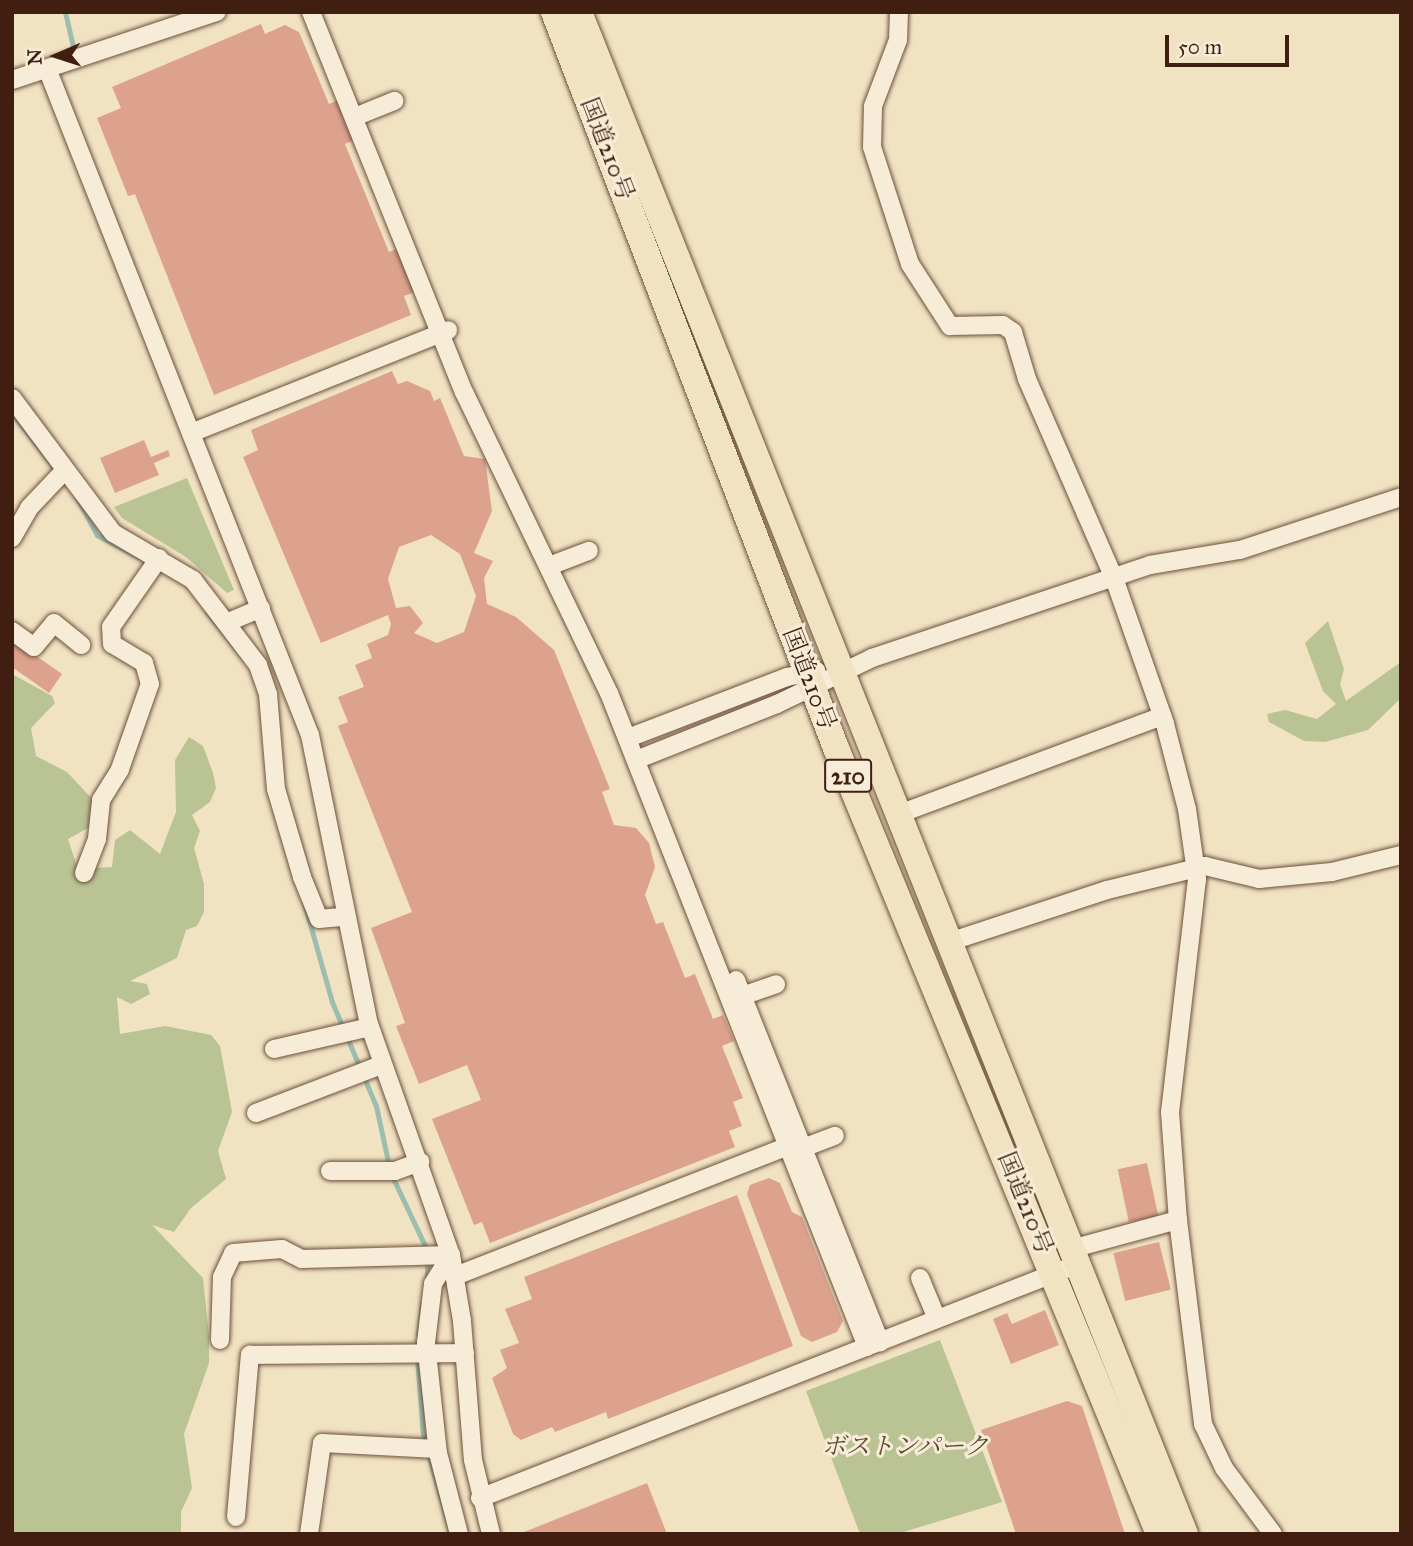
<!DOCTYPE html>
<html>
<head>
<meta charset="utf-8">
<style>
	body { margin:0 }
	#map { position:relative; width:1413px; height:1546px; overflow:hidden; background:#f1e2c2; font-family:"IM FELL Great Primer","Noto Serif JP",serif }
	div>[style] { position:absolute }
	[style*='--x'] { left:calc(var(--x)*1px); top:calc(var(--y)*1px); width:calc(var(--w)*1px); rotate:calc(var(--a)*1deg) }
	.green>* { inset:0; background:#b9c394 }
	.stream>* { height:5px; margin:-2.5px; padding:0 2.5px; transform-origin:2.5px; border-radius:2.5px; background:#9bbeaf }
	.building>* { inset:0; background:#dda28e; transform-origin:0 0 }
	.roads { filter:drop-shadow(0 0 2px #6d503c) drop-shadow(0 0 2px #6d503c) }
	.minor>* { height:18px; margin:-9px; padding:0 9px; transform-origin:9px; border-radius:9px; background:#f6ecd7 }
	.highway>* { height:26px; margin:-13px; padding:0 13px; transform-origin:13px; border-radius:13px; background:#f1e2c2 }
	span { translate:-50% -50%; white-space:nowrap; text-align:center; line-height:1.15; -webkit-text-stroke:6px #f6ecd7; paint-order:stroke }
	.shield-label span { padding:2px 5px; background:#f6ecd7; border:2px solid; border-radius:5px; -webkit-text-stroke-width:0 }
	.shield-label { font-size:23px; color:#411f10; font-weight:700 }
	.street-label { font-size:24px; color:#411f10 }
	.park-label { font-size:24px; color:#5f4831; font-style:italic }
	.frame { position:absolute; inset:0; border:14px solid #411f10; pointer-events:none }
	.north { position:absolute; left:21px; top:21px; width:70px; height:70px; -webkit-text-stroke:5px #f6ecd7; paint-order:stroke; rotate:267deg; font-size:19px; font-weight:700; line-height:28px; text-align:center; color:#411f10 }
	.north::after { content:''; display:block; margin:auto; width:24px; height:32px; background:#411f10; clip-path:polygon(50% 0,100% 100%,50% 72%,0 100%) }
	.scale { position:absolute; left:1165px; top:35px; width:124px; height:32px; box-sizing:border-box; border:4px solid #411f10; border-top:0; padding-left:9px; font-size:21px; line-height:24px; white-space:nowrap; color:#411f10; -webkit-text-stroke:5px #f6ecd7; paint-order:stroke }
</style>
</head>
<body>
<div id="map">
	<div class="green">
		<div style="clip-path:polygon(187px 478px,234px 590px,227px 593px,186px 557px,122px 518px,114px 507px)"></div>
		<div style="clip-path:polygon(1328px 621px,1344px 669px,1340px 684px,1346px 701px,1401px 662px,1401px 698px,1368px 730px,1325px 742px,1304px 741px,1269px 722px,1267px 714px,1285px 710px,1317px 719px,1336px 704px,1323px 691px,1305px 643px)"></div>
		<div style="clip-path:polygon(12px 674px,52px 696px,55px 703px,31px 728px,36px 756px,67px 772px,96px 803px,88px 828px,68px 839px,81px 879px,93px 868px,112px 867px,115px 840px,130px 830px,160px 854px,176px 812px,175px 760px,189px 737px,203px 746px,213px 773px,216px 788px,210px 802px,192px 815px,200px 831px,194px 848px,204px 884px,204px 912px,197px 926px,186px 930px,177px 958px,130px 981px,147px 984px,150px 994px,131px 1004px,117px 997px,120px 1034px,165px 1026px,211px 1035px,220px 1046px,232px 1112px,218px 1151px,226px 1179px,191px 1208px,174px 1232px,152px 1225px,203px 1278px,209px 1336px,209px 1363px,184px 1434px,192px 1488px,181px 1512px,181px 1534px,12px 1534px)"></div>
		<div style="clip-path:polygon(940px 1340px,1002px 1502px,897px 1534px,860px 1534px,806px 1391px)"></div>
	</div>
	<div class="stream">
		<div style="--x:65;--y:12;--w:39;--a:77"></div>
		<div style="--x:12;--y:413;--w:77;--a:52.4"></div>
		<div style="--x:77;--y:498;--w:42;--a:61.6"></div>
		<div style="--x:97;--y:535;--w:47;--a:28.2"></div>
		<div style="--x:207;--y:612;--w:56;--a:51.5"></div>
		<div style="--x:304;--y:903;--w:103;--a:74.2"></div>
		<div style="--x:332;--y:1002;--w:113;--a:67.1"></div>
		<div style="--x:376;--y:1106;--w:61;--a:77.8"></div>
		<div style="--x:392;--y:1176;--w:82;--a:64.7"></div>
		<div style="--x:427;--y:1250;--w:30;--a:90"></div>
		<div style="--x:418;--y:1335;--w:32;--a:-83"></div>
		<div style="--x:417;--y:1356;--w:79;--a:85.7"></div>
		<div style="--x:423;--y:1435;--w:100;--a:74.3"></div>
	</div>
	<div class="building">
		<div style="clip-path:polygon(261px 24px,265px 34px,285px 25px,299px 32px,329px 104px,338px 100px,354px 140px,345px 144px,389px 252px,397px 249px,415px 292px,404px 296px,411px 315px,214px 395px,135px 194px,128px 196px,97px 118px,121px 108px,112px 87px)"></div>
		<div style="clip-path:polygon(evenodd,392px 371px,398px 384px,407px 381px,430px 391px,434px 401px,440px 398px,464px 456px,485px 459px,492px 511px,474px 553px,493px 561px,484px 578px,487px 604px,516px 617px,554px 650px,610px 789px,602px 792px,614px 825px,636px 828px,649px 843px,655px 867px,645px 895px,656px 924px,663px 922px,685px 978px,695px 974px,713px 1019px,723px 1015px,734px 1041px,722px 1046px,743px 1098px,733px 1102px,742px 1126px,729px 1131px,735px 1147px,490px 1243px,482px 1222px,474px 1225px,432px 1119px,481px 1100px,467px 1065px,419px 1084px,396px 1026px,405px 1023px,371px 928px,412px 912px,338px 726px,348px 722px,338px 697px,364px 687px,355px 665px,372px 658px,367px 644px,388px 635px,391px 624px,388px 615px,321px 643px,243px 457px,258px 450px,251px 430px,392px 371px,431px 535px,460px 554px,476px 596px,464px 632px,437px 643px,414px 633px,423px 623px,410px 606px,396px 608px,388px 579px,399px 547px,431px 535px)"></div>
		<div style="clip-path:polygon(144px 440px,151px 457px,168px 450px,170px 456px,154px 463px,159px 475px,115px 493px,100px 458px)"></div>
		<div style="clip-path:polygon(12px 639px,62px 674px,49px 693px,12px 667px)"></div>
		<div style="left:1147px;top:1163px;width:54px;height:30px;rotate:78deg"></div>
		<div style="clip-path:polygon(769px 1178px,780px 1183px,792px 1212px,802px 1217px,843px 1321px,837px 1332px,812px 1342px,801px 1336px,747px 1194px,750px 1185px)"></div>
		<div style="clip-path:polygon(737px 1195px,793px 1346px,608px 1419px,606px 1412px,555px 1432px,552px 1427px,521px 1440px,513px 1434px,492px 1378px,507px 1368px,500px 1350px,519px 1343px,505px 1309px,532px 1299px,524px 1277px)"></div>
		<div style="left:1159px;top:1242px;width:49px;height:47px;rotate:76deg"></div>
		<div style="clip-path:polygon(1045px 1310px,1059px 1345px,1011px 1364px,993px 1319px,1007px 1313px,1012px 1324px)"></div>
		<div style="clip-path:polygon(1067px 1401px,1082px 1406px,1125px 1534px,1016px 1534px,981px 1430px)"></div>
		<div style="clip-path:polygon(647px 1483px,667px 1534px,519px 1534px)"></div>
	</div>
	<div class="roads">
		<div class="minor">
			<div style="--x:311;--y:12;--w:410;--a:68.1"></div>
			<div style="--x:464;--y:392;--w:334;--a:64.3"></div>
			<div style="--x:609;--y:693;--w:703;--a:68.47"></div>
			<div style="--x:899;--y:12;--w:28;--a:92"></div>
			<div style="--x:898;--y:40;--w:71;--a:110.7"></div>
			<div style="--x:873;--y:106;--w:41;--a:91.4"></div>
			<div style="--x:872;--y:147;--w:123;--a:72"></div>
			<div style="--x:910;--y:264;--w:74;--a:57.2"></div>
			<div style="--x:950;--y:326;--w:53;--a:-1.1"></div>
			<div style="--x:1003;--y:325;--w:12;--a:35"></div>
			<div style="--x:1013;--y:332;--w:49;--a:73.4"></div>
			<div style="--x:1027;--y:379;--w:217;--a:66.4"></div>
			<div style="--x:1114;--y:578;--w:155;--a:70.7"></div>
			<div style="--x:1165;--y:724;--w:88;--a:75.5"></div>
			<div style="--x:1187;--y:809;--w:71;--a:81.9"></div>
			<div style="--x:1197;--y:879;--w:235;--a:96.6"></div>
			<div style="--x:1170;--y:1112;--w:108;--a:85.8"></div>
			<div style="--x:1178;--y:1220;--w:206;--a:83"></div>
			<div style="--x:1203;--y:1424;--w:49;--a:64.5"></div>
			<div style="--x:1224;--y:1468;--w:82;--a:53.4"></div>
			<div style="--x:48;--y:71;--w:714;--a:68.47"></div>
			<div style="--x:310;--y:735;--w:295;--a:78.5"></div>
			<div style="--x:369;--y:1024;--w:245;--a:70.5"></div>
			<div style="--x:451;--y:1255;--w:67;--a:80.5"></div>
			<div style="--x:462;--y:1321;--w:139;--a:85.5"></div>
			<div style="--x:473;--y:1460;--w:76;--a:76.3"></div>
			<div style="--x:12;--y:80;--w:216;--a:-18.4"></div>
			<div style="--x:362;--y:114;--w:35;--a:-22"></div>
			<div style="--x:12;--y:398;--w:169;--a:53.2"></div>
			<div style="--x:113;--y:533;--w:93;--a:30.4"></div>
			<div style="--x:193;--y:580;--w:107;--a:52.6"></div>
			<div style="--x:258;--y:665;--w:31;--a:71"></div>
			<div style="--x:268;--y:694;--w:95;--a:85.2"></div>
			<div style="--x:276;--y:789;--w:92;--a:73.5"></div>
			<div style="--x:302;--y:877;--w:45;--a:68"></div>
			<div style="--x:319;--y:919;--w:25;--a:-5"></div>
			<div style="--x:191;--y:433;--w:277;--a:-21.8"></div>
			<div style="--x:12;--y:538;--w:34;--a:-60"></div>
			<div style="--x:29;--y:508;--w:52;--a:-46.5"></div>
			<div style="--x:557;--y:563;--w:34;--a:-21"></div>
			<div style="--x:226;--y:623;--w:38;--a:-23"></div>
			<div style="--x:12;--y:631;--w:27;--a:36"></div>
			<div style="--x:34;--y:647;--w:31;--a:-50"></div>
			<div style="--x:54;--y:623;--w:35;--a:39"></div>
			<div style="--x:628;--y:738;--w:170;--a:-21"></div>
			<div style="--x:787;--y:677;--w:30;--a:-12"></div>
			<div style="--x:636;--y:760;--w:152;--a:-21.7"></div>
			<div style="--x:777;--y:704;--w:106;--a:-25.8"></div>
			<div style="--x:872;--y:658;--w:293;--a:-18.5"></div>
			<div style="--x:1150;--y:565;--w:91;--a:-9.5"></div>
			<div style="--x:1240;--y:550;--w:169;--a:-18.2"></div>
			<div style="--x:899;--y:814;--w:281;--a:-20.4"></div>
			<div style="--x:84;--y:873;--w:36;--a:-69"></div>
			<div style="--x:97;--y:839;--w:39;--a:-84"></div>
			<div style="--x:101;--y:800;--w:36;--a:-58"></div>
			<div style="--x:120;--y:769;--w:90;--a:-70.6"></div>
			<div style="--x:150;--y:684;--w:22;--a:-106"></div>
			<div style="--x:144;--y:663;--w:37;--a:-149"></div>
			<div style="--x:112;--y:644;--w:17;--a:-93"></div>
			<div style="--x:111;--y:627;--w:84;--a:-55.2"></div>
			<div style="--x:949;--y:942;--w:166;--a:-18.2"></div>
			<div style="--x:1107;--y:890;--w:101;--a:-13.8"></div>
			<div style="--x:1205;--y:866;--w:56;--a:13.5"></div>
			<div style="--x:1259;--y:879;--w:73;--a:-5.5"></div>
			<div style="--x:1332;--y:872;--w:71;--a:-13.8"></div>
			<div style="--x:736;--y:980;--w:390;--a:68.3"></div>
			<div style="--x:742;--y:996;--w:36;--a:-19"></div>
			<div style="--x:274;--y:1049;--w:98;--a:-12.9"></div>
			<div style="--x:256;--y:1113;--w:134;--a:-21"></div>
			<div style="--x:803;--y:1148;--w:34;--a:-21"></div>
			<div style="--x:330;--y:1171;--w:65;--a:0"></div>
			<div style="--x:395;--y:1171;--w:27;--a:-20"></div>
			<div style="--x:1071;--y:1249;--w:111;--a:-15.2"></div>
			<div style="--x:451;--y:1255;--w:34;--a:122"></div>
			<div style="--x:433;--y:1284;--w:59;--a:96.8"></div>
			<div style="--x:426;--y:1343;--w:111;--a:83.8"></div>
			<div style="--x:438;--y:1453;--w:84;--a:75.5"></div>
			<div style="--x:455;--y:1276;--w:367;--a:-21.3"></div>
			<div style="--x:920;--y:1278;--w:44;--a:67.5"></div>
			<div style="--x:220;--y:1340;--w:63;--a:-88.2"></div>
			<div style="--x:222;--y:1277;--w:26;--a:-65"></div>
			<div style="--x:233;--y:1253;--w:49;--a:-4.7"></div>
			<div style="--x:282;--y:1249;--w:22;--a:27"></div>
			<div style="--x:302;--y:1259;--w:149;--a:-1.5"></div>
			<div style="--x:480;--y:1498;--w:642;--a:-21.37"></div>
			<div style="--x:236;--y:1517;--w:163;--a:-85.1"></div>
			<div style="--x:250;--y:1355;--w:215;--a:-0.5"></div>
			<div style="--x:309;--y:1534;--w:92;--a:-81.9"></div>
			<div style="--x:322;--y:1443;--w:115;--a:3"></div>
		</div>
		<div class="highway">
			<div style="--x:554;--y:12;--w:788;--a:69.04"></div>
			<div style="--x:836;--y:748;--w:850;--a:67.66"></div>
			<div style="--x:579;--y:12;--w:1638;--a:68.29"></div>
		</div>
	</div>
	<div class="shield-label">
		<span style="left:848px;top:776px">210</span>
	</div>
	<div class="street-label">
		<span style="left:607px;top:149px;rotate:69deg">国道210号</span>
		<span style="left:809px;top:679px;rotate:69deg">国道210号</span>
		<span style="left:1025px;top:1203px;rotate:68deg">国道210号</span>
	</div>
	<div class="park-label">
		<span style="left:905px;top:1447px">ボストンパーク</span>
	</div>
	<div class="frame"></div>
	<div class="north">N</div>
	<div class="scale">50 m</div>
</div>
</body>
</html>
